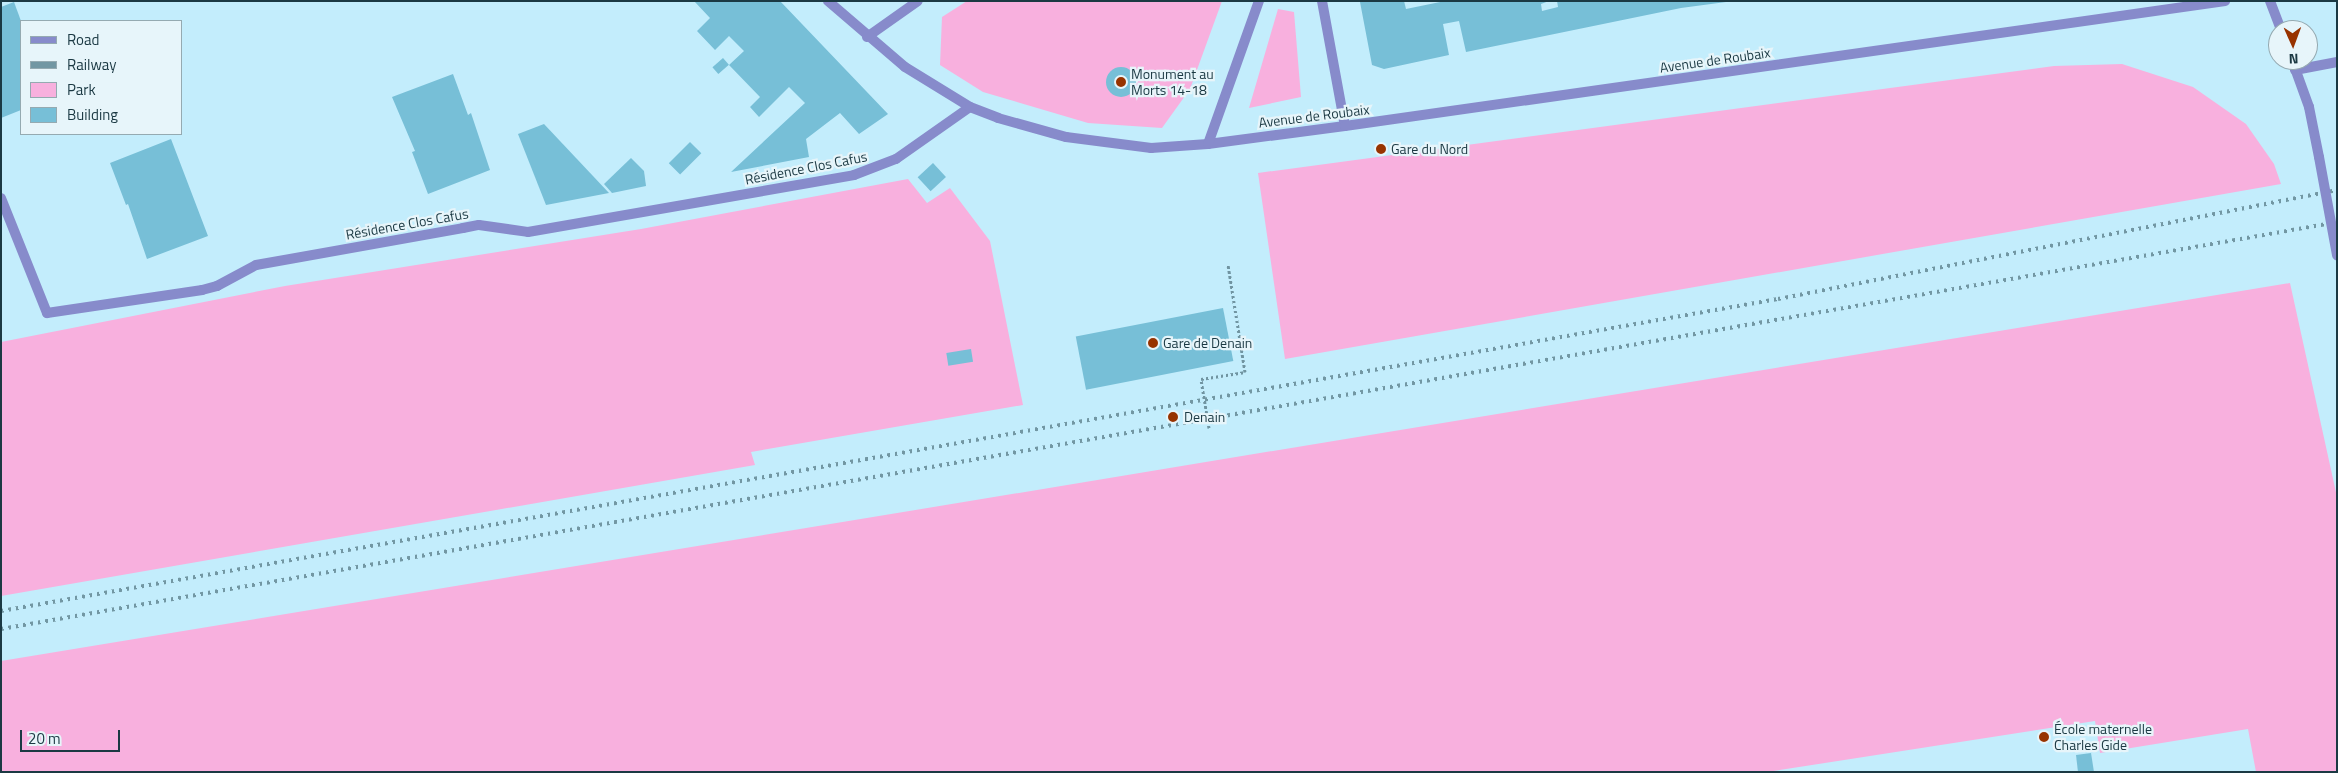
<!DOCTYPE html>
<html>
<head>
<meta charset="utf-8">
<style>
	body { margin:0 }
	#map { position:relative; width:2338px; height:773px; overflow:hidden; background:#c3edfc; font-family:"Titillium Web",sans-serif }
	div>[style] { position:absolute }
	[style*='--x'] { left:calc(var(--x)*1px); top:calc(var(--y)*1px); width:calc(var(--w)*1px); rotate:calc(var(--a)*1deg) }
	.green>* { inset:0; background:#f8b0de }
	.building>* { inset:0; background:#77bfd7; transform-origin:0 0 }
	.round { border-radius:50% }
	.path>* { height:3px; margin-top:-1.5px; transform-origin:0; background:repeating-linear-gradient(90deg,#7094a1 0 2.5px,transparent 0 5px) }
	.minor>* { height:10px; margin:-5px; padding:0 5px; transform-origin:5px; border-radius:5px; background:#878bcb }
	.tertiary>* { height:10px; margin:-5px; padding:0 5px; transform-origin:5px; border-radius:5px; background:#878bcb }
	.rail>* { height:4px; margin-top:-2px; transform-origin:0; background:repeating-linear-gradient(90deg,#7297a3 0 2.5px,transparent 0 7.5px) }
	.tertiary-bridge>* { height:10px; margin:-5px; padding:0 5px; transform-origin:5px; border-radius:5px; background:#878bcb }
	.dots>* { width:14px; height:14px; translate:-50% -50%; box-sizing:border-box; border:2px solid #e7f5fa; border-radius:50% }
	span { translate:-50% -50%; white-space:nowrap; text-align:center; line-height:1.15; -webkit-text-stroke:4.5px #e7f5fa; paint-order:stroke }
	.street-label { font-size:14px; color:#1b3943 }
	.poi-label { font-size:14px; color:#1b3943 }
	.left { translate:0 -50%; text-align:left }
	.frame { position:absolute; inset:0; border:2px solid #1b3943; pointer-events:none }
	.legend { position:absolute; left:20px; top:20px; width:162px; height:115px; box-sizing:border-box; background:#e7f5fa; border:1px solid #95aab1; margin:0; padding:6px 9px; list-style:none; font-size:15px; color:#1b3943 }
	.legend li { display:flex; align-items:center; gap:10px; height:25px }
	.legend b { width:25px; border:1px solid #95aab1 }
	.north { position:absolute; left:2268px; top:20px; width:50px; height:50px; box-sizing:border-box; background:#e7f5fa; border:1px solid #95aab1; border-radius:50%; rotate:178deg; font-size:14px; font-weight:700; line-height:20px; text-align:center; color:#1b3943 }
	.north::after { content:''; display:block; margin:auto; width:18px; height:22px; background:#973300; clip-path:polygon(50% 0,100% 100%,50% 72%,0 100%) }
	.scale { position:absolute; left:20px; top:730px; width:100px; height:22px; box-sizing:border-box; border:2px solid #1b3943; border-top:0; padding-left:6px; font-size:15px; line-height:18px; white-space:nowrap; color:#1b3943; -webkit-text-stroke:4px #e7f5fa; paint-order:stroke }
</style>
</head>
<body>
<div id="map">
	<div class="green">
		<div style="clip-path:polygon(967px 1px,1222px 1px,1190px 89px,1162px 128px,1088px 123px,983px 92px,940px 65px,942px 17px)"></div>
		<div style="clip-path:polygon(1278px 9px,1294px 12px,1301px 97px,1249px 108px)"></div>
		<div style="clip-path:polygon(2122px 64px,2193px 87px,2246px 124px,2274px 164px,2281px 184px,1285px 359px,1258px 173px,2054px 66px)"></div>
		<div style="clip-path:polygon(908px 179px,927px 203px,950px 188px,990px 241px,1023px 405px,751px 452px,755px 465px,1px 596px,1px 342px,285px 286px,641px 229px)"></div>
		<div style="clip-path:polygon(2290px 283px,2337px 497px,2337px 772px,2256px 772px,2248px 729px,2100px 753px,2095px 721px,1767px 772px,1px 772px,1px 661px)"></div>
	</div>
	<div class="building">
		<div style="clip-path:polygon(694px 1px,780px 1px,888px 114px,859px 134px,840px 113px,806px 139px,809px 157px,731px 172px,805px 103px,789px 87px,759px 117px,750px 107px,760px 97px,729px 65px,744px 51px,729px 36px,715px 50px,697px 31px,710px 18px)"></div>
		<div style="clip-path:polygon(1404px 1px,1406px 9px,1445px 1px,1549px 1px,1541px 4px,1542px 11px,1558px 7px,1557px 1px,1726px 2px,1681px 8px,1466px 52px,1459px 21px,1443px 24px,1449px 55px,1384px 69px,1372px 65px,1360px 2px)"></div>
		<div style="clip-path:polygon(14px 2px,21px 21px,21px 110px,1px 118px,1px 7px)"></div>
		<div style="left:723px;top:58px;width:9px;height:14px;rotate:49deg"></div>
		<div class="round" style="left:1106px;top:67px;width:30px;height:30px"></div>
		<div style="clip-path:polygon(453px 74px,468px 115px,471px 113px,490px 170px,428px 194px,412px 152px,415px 151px,392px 97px)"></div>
		<div style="clip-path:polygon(544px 124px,609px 193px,546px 205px,518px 134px)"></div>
		<div style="clip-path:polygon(171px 139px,208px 236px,147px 259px,128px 204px,126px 205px,110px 163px)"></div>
		<div style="left:690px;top:142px;width:16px;height:30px;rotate:45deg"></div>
		<div style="clip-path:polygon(631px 158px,644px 171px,646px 186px,612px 193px,604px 184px)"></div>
		<div style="left:933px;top:163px;width:19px;height:21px;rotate:47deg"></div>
		<div style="left:1223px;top:308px;width:54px;height:150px;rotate:79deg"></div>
		<div style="left:971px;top:349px;width:13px;height:25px;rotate:81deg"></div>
		<div style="clip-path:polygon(2091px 753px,2094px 772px,2078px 772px,2076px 755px)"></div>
	</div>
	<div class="path">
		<div style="--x:1209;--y:428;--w:50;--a:-99.3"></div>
		<div style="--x:1201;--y:379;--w:45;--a:-9"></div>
		<div style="--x:1245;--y:372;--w:108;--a:-99"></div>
	</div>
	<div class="minor">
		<div style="--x:1322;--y:1;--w:127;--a:79.6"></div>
		<div style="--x:867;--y:37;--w:62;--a:-35.2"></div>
		<div style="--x:2295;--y:70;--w:43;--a:-10.8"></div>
		<div style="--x:1;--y:198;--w:124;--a:68.2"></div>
		<div style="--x:47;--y:313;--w:157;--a:-8.4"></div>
		<div style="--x:202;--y:290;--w:16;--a:-15"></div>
		<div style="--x:217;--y:286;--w:44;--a:-28.3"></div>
		<div style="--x:256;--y:265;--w:210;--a:-10.1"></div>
		<div style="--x:463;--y:228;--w:16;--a:-11"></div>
		<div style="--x:479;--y:225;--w:49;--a:8.1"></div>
		<div style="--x:528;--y:232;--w:331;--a:-9.9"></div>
		<div style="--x:854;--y:175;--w:45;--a:-20.9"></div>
		<div style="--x:896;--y:159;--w:90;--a:-35.1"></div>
	</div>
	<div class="tertiary">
		<div style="--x:828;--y:1;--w:101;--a:40.6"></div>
		<div style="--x:905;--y:67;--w:76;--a:31.6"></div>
		<div style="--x:970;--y:107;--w:30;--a:21"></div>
		<div style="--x:998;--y:118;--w:71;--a:15.6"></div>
		<div style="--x:1066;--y:137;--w:86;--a:7.4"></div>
		<div style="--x:1151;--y:148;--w:57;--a:-4"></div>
		<div style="--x:1208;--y:144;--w:138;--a:-7.5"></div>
		<div style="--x:1345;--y:126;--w:889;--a:-8.08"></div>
		<div style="--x:2270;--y:1;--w:31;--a:69"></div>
		<div style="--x:2292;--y:60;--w:50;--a:70.1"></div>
		<div style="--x:2309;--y:107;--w:51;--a:78.7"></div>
		<div style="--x:1208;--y:144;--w:152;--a:-70.4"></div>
	</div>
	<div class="rail">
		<div style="--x:1;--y:611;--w:1804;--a:-9.96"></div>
		<div style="--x:1778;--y:299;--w:570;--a:-11.03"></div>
		<div style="--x:1;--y:629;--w:2371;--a:-9.88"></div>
	</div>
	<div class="tertiary-bridge">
		<div style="--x:2319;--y:157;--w:100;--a:79.6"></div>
	</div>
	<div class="dots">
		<div style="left:1121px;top:82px;background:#973300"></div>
		<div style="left:1381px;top:149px;background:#973300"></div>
		<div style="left:1153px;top:343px;background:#973300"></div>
		<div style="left:1173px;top:417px;background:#973300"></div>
		<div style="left:2044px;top:737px;background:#973300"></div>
	</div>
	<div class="street-label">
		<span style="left:1715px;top:60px;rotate:-8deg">Avenue de Roubaix</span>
		<span style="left:1314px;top:116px;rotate:-7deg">Avenue de Roubaix</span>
		<span style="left:806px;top:168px;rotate:-11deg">Résidence Clos Cafus</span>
		<span style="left:407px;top:224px;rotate:-10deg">Résidence Clos Cafus</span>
	</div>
	<div class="poi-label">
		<span class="left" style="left:1131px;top:82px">Monument au<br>Morts 14-18</span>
		<span class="left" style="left:1391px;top:149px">Gare du Nord</span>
		<span class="left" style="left:1163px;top:343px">Gare de Denain</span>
		<span class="left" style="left:1184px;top:417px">Denain</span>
		<span class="left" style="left:2054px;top:737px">École maternelle<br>Charles Gide</span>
	</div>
	<div class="frame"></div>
	<ul class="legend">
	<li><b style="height:6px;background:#878bcb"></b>Road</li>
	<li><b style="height:6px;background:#7297a3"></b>Railway</li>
	<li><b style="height:14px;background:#f8b0de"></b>Park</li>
	<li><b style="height:14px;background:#77bfd7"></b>Building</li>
	</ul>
	<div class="north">N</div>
	<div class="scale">20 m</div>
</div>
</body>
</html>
